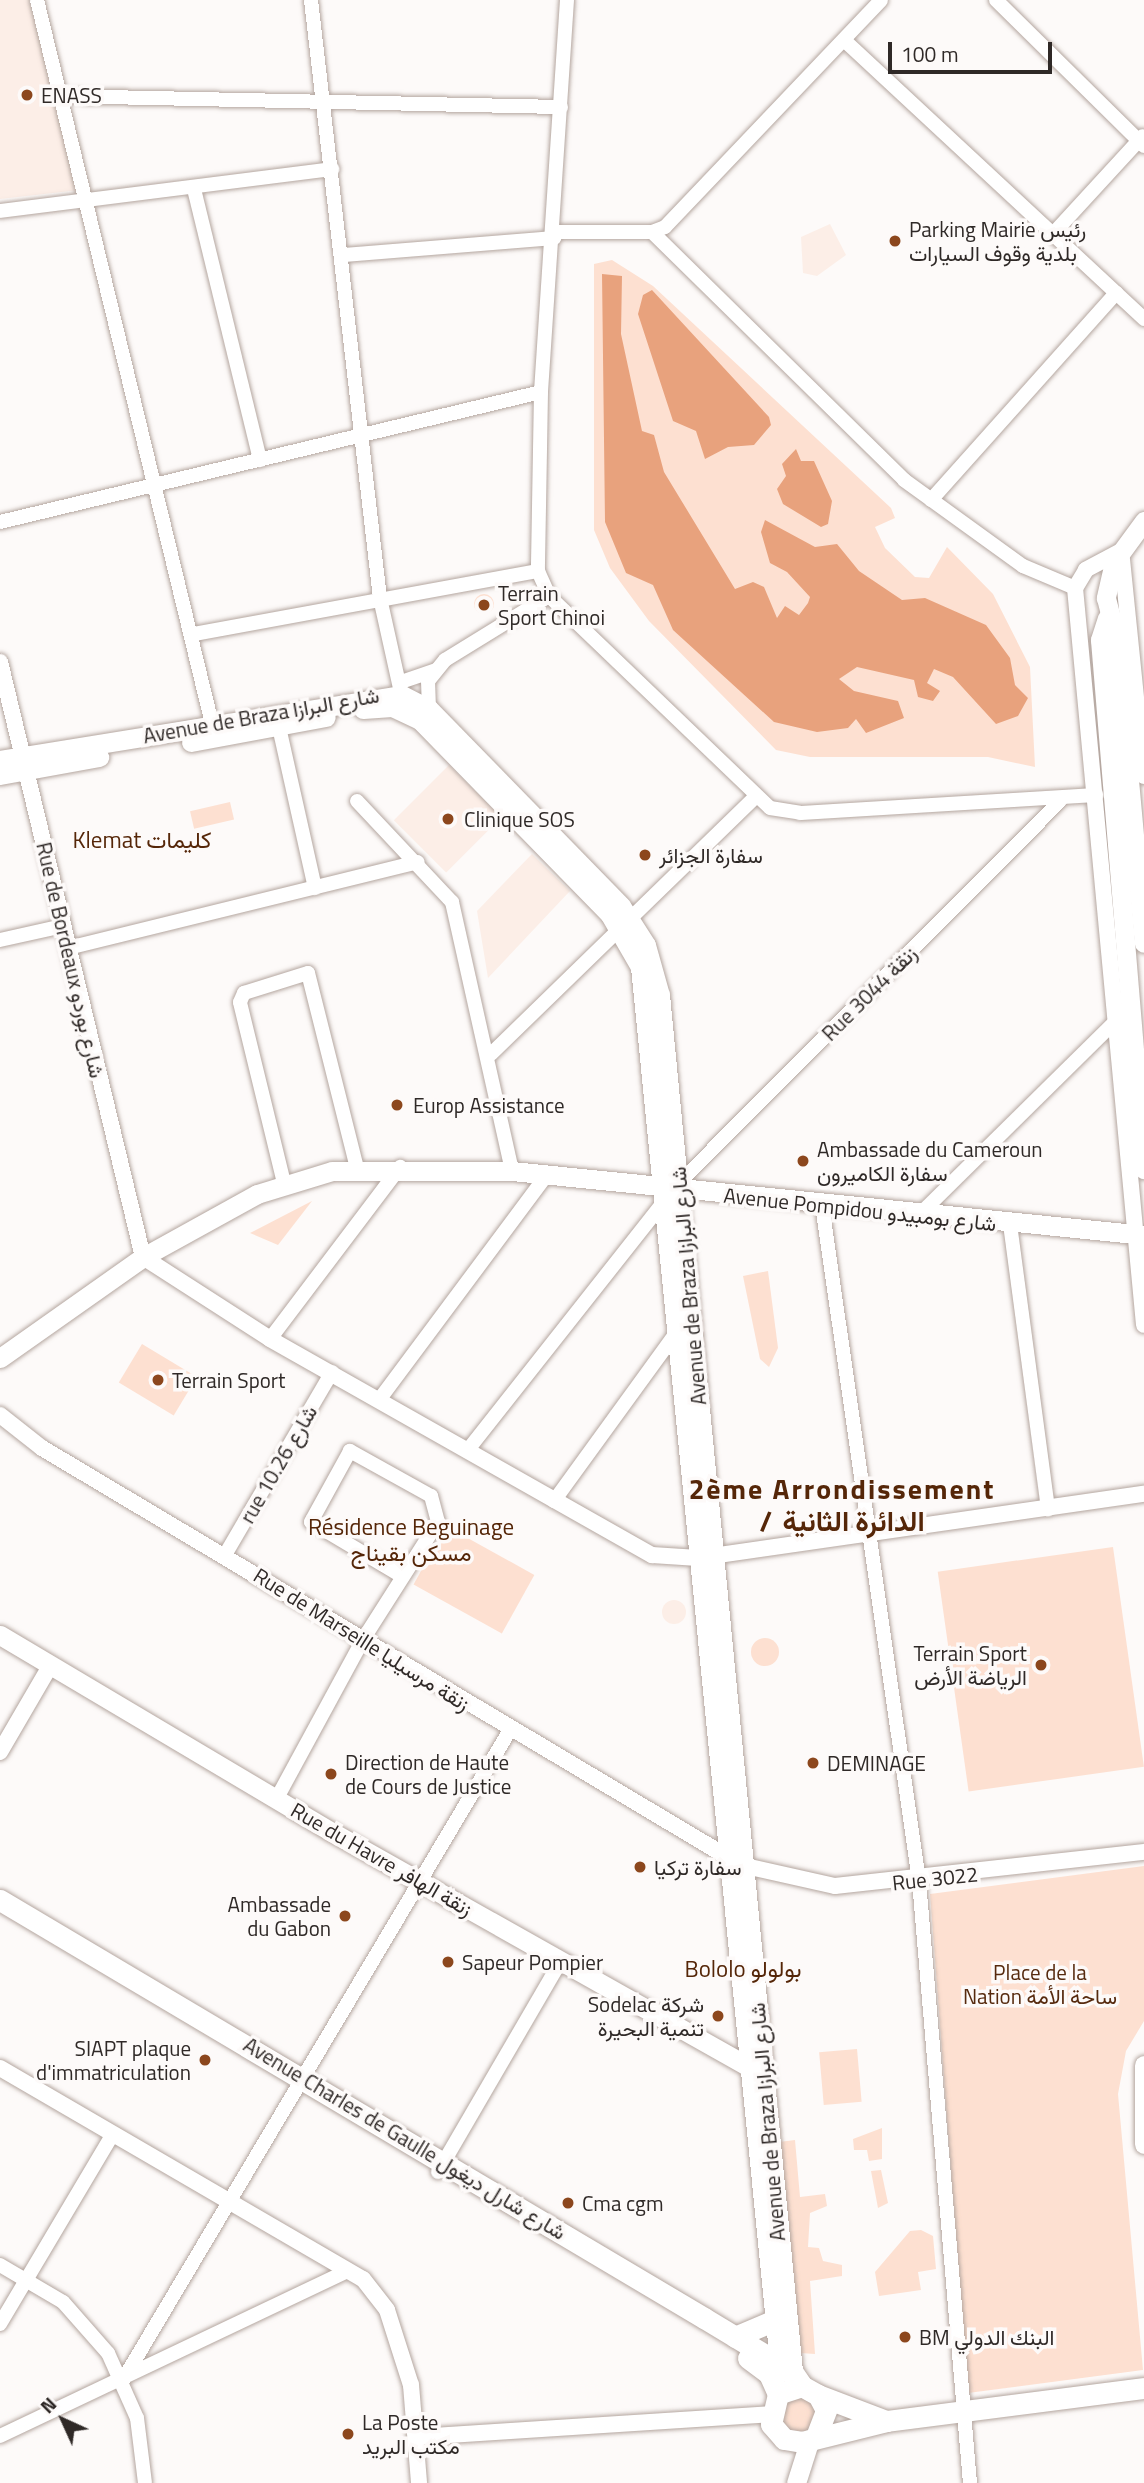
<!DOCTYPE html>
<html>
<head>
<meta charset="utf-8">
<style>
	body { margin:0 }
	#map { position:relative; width:1144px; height:2483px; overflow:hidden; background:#fdfaf9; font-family:"Titillium Web",Vazirmatn,sans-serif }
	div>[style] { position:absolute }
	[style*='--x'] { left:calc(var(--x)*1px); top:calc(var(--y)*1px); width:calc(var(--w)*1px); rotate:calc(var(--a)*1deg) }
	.built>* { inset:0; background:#fceee7; transform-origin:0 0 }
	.round { border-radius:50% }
	.green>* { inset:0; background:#fde0d1; transform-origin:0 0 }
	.water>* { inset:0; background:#e8a27d }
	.roads { filter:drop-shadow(0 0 2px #b4a69f) drop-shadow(0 0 2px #b4a69f) }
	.minor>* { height:14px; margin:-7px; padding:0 7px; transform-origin:7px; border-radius:7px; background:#fff }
	.tertiary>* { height:16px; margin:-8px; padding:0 8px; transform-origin:8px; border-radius:8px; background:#fff }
	.secondary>* { height:19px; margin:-9.5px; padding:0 9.5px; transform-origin:9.5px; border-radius:9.5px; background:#fff }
	.primary>* { height:21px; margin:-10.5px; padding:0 10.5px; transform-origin:10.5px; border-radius:10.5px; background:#fff }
	.dots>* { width:19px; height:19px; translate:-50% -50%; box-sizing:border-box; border:4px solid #fdfaf9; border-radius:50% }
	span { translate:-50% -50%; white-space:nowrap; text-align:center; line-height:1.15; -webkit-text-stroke:7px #fdfaf9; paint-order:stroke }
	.poi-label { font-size:21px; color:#2f2927 }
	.left { translate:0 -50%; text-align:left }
	.right { translate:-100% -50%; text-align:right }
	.street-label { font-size:21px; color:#2f2927 }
	.park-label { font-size:21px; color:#562a0e }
	.neighbourhood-label { font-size:23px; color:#552608 }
	.district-label { font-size:28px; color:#552608; font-weight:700; letter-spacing:2px }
	.north { position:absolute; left:28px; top:2385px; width:70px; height:70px; -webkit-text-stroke:5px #fdfaf9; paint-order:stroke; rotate:315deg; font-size:19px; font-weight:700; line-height:28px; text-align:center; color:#2f2927 }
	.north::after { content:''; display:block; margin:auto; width:24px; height:32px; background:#2f2927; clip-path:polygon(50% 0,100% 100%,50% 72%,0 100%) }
	.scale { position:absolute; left:888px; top:42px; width:164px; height:32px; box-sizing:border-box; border:4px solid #2f2927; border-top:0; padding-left:9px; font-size:21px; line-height:24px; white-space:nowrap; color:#2f2927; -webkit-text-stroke:5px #fdfaf9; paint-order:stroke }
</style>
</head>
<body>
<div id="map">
	<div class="built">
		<div style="clip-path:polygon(0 0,29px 0,79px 190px,0 199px)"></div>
		<div style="clip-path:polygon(830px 224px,846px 255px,817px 276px,803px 273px,801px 237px)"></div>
		<div style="left:449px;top:765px;width:74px;height:78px;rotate:45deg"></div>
		<div style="clip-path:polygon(532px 854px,570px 891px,488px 978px,477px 911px)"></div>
		<div class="round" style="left:662px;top:1600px;width:24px;height:24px"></div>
	</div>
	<div class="green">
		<div style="clip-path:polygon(612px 260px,653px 286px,891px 508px,895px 518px,875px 527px,885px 548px,915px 577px,929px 578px,947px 547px,993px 594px,1030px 667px,1035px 767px,988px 757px,810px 757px,776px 750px,649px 621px,610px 568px,594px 530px,594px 264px)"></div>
		<div class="round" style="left:474px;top:594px;width:20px;height:20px"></div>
		<div style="left:230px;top:802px;width:18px;height:41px;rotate:77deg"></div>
		<div style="clip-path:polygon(312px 1201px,278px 1245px,250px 1233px)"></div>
		<div style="clip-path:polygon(768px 1271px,778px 1348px,769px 1367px,760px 1359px,743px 1276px)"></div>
		<div style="left:142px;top:1344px;width:64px;height:45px;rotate:31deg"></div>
		<div style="left:446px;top:1526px;width:101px;height:67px;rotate:29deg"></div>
		<div style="left:1113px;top:1547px;width:222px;height:177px;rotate:82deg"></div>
		<div class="round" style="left:751px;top:1638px;width:28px;height:28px"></div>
		<div style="clip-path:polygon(1144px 1866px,1144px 2021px,1126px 2051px,1118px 2094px,1143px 2370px,968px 2393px,930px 1894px)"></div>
		<div style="left:857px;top:2049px;width:53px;height:38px;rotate:85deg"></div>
		<div style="clip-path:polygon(882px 2128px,882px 2159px,869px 2161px,867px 2150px,854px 2150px,853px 2139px)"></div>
		<div style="clip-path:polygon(795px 2140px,800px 2197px,825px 2194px,827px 2206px,810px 2213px,808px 2247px,819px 2248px,823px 2261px,842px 2265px,842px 2276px,810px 2281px,815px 2354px,800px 2353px,779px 2142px)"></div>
		<div style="clip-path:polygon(881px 2170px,888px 2203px,878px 2208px,871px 2171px)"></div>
		<div style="clip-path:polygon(921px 2230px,933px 2236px,936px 2269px,918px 2272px,921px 2290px,879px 2296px,875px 2272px,910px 2231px)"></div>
		<div style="clip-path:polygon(794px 2392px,819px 2404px,814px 2432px,785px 2434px,776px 2406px)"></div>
	</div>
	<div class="water">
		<div style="clip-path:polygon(602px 274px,622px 276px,621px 334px,642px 431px,654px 435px,664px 472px,735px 589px,753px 582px,764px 587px,777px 618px,785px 606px,799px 615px,808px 603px,810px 597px,787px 572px,770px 563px,761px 532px,765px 520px,815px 547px,837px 544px,859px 571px,902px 600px,925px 598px,986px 625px,1010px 658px,1015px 685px,1028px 698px,1018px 716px,996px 724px,953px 677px,934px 669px,927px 683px,940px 691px,933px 701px,918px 697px,914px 680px,857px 667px,839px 679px,854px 691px,898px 701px,904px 718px,866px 733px,856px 719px,848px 728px,817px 732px,774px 722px,673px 630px,653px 585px,626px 573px,605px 522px)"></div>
		<div style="clip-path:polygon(652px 290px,769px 417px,771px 425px,754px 445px,728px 447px,705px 459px,696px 431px,673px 421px,638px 314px,643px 295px)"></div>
		<div style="clip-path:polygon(796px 449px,801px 461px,814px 461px,832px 501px,828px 524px,821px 527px,783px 504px,777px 489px,786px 476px,782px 464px)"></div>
	</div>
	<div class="roads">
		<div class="minor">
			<div style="--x:37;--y:0;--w:745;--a:76.41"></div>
			<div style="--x:311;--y:0;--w:602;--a:83.42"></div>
			<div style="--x:380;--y:598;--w:107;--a:77.5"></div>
			<div style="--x:567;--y:0;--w:393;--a:93.8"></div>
			<div style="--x:541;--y:392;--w:179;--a:91"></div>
			<div style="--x:538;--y:571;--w:27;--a:66"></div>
			<div style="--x:549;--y:596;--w:306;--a:43.8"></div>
			<div style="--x:770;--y:808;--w:30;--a:9"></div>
			<div style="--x:800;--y:813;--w:297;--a:-3.5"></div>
			<div style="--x:996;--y:0;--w:208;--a:44.6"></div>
			<div style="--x:844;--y:40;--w:410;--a:42.9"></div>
			<div style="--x:60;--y:96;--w:501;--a:1.26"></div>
			<div style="--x:194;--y:189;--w:279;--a:76.3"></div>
			<div style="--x:0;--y:211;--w:335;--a:-7.2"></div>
			<div style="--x:555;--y:232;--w:97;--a:0"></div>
			<div style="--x:652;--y:232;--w:14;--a:-21"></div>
			<div style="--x:665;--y:227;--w:313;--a:-46.4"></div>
			<div style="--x:652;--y:232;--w:354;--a:44.5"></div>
			<div style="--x:904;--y:480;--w:147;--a:35.9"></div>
			<div style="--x:1023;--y:566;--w:56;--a:22.9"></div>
			<div style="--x:1052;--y:235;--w:134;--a:-47.4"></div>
			<div style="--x:344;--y:255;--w:211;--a:-4.6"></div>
			<div style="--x:931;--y:500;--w:278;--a:-48.2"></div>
			<div style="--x:0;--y:522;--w:556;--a:-13.51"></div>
			<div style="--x:194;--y:634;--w:350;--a:-10.4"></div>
			<div style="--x:401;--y:682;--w:36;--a:-19"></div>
			<div style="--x:429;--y:709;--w:28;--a:-92"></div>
			<div style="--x:428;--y:681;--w:27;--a:-51"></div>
			<div style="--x:445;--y:660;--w:122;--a:-31.6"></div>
			<div style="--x:279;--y:727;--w:165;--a:77.4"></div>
			<div style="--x:357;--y:801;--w:139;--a:46.8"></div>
			<div style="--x:452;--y:902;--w:276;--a:77.4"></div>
			<div style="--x:0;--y:940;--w:65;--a:-12.5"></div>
			<div style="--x:68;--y:948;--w:360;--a:-13.8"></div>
			<div style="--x:491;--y:1054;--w:367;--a:-44.2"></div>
			<div style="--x:284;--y:1183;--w:186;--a:-103.7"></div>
			<div style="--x:240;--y:1002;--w:10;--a:-66"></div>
			<div style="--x:244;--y:993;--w:67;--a:-17.4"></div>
			<div style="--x:308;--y:973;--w:201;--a:75.9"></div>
			<div style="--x:822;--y:1205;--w:683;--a:81.83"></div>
			<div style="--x:919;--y:1881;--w:604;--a:85.16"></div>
			<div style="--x:920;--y:1214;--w:278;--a:-44.6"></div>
			<div style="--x:1010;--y:1224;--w:288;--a:82.4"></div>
			<div style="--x:270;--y:1339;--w:216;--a:-52.9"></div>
			<div style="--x:379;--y:1400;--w:279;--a:-53.3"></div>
			<div style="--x:467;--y:1451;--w:340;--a:-51.7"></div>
			<div style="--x:678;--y:1184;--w:541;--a:-45.07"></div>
			<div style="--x:554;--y:1501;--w:208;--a:-54"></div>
			<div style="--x:225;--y:1555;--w:212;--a:-59.7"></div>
			<div style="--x:277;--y:1798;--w:182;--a:-61.5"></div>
			<div style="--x:364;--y:1638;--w:138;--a:-57.5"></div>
			<div style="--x:438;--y:1522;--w:27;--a:-105"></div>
			<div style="--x:431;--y:1496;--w:93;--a:-150.9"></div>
			<div style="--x:350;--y:1451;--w:81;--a:118.8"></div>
			<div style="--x:311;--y:1522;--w:106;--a:30.7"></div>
			<div style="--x:438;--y:2172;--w:244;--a:-59.8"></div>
			<div style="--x:0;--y:2265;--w:73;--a:30.4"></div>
			<div style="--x:63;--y:2302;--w:68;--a:48.6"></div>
			<div style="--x:108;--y:2353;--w:71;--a:66"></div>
			<div style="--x:137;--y:2418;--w:65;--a:83"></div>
			<div style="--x:0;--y:2324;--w:220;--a:-59.3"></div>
			<div style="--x:123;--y:2380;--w:756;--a:-59.23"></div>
			<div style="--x:0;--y:2436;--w:386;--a:-25.4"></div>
		</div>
		<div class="tertiary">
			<div style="--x:0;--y:662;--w:612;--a:76.49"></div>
			<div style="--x:143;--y:1257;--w:151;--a:32.8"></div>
			<div style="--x:270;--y:1339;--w:439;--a:29.5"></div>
			<div style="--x:652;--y:1555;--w:46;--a:3.7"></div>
			<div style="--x:698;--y:1558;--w:451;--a:-8.2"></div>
			<div style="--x:1144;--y:776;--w:226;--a:-95.8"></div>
			<div style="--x:1121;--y:551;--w:40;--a:152"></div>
			<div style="--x:1086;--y:570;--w:21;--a:121"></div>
			<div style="--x:1075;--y:588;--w:740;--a:84.65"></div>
			<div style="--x:0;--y:1415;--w:53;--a:38.2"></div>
			<div style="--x:42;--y:1448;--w:814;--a:30.82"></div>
			<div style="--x:741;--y:1865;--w:96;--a:12.6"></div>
			<div style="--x:835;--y:1886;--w:311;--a:-6.3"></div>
			<div style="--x:0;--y:1752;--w:99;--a:-59.8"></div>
			<div style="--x:0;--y:2068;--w:420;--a:30.2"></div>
			<div style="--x:363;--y:2279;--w:39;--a:52"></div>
			<div style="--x:387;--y:2310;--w:79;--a:72.3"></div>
			<div style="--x:411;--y:2385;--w:98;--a:85.3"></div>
			<div style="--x:418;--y:2437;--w:352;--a:-3.7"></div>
		</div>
		<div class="secondary">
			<div style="--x:1144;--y:521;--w:51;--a:126.2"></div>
			<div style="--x:1114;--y:562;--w:37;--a:103"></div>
			<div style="--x:1106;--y:598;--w:40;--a:75.6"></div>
			<div style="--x:1116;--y:637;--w:307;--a:84.8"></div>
			<div style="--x:1107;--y:618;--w:23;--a:108"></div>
			<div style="--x:1100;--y:640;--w:531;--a:85.25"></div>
			<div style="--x:363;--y:709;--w:29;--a:-4"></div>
			<div style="--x:392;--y:707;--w:31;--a:25"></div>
			<div style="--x:420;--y:720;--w:272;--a:45.7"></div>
			<div style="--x:610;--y:915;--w:60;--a:60"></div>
			<div style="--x:640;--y:967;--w:1413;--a:84.31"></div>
			<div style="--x:191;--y:742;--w:137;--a:-10.5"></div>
			<div style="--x:0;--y:760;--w:407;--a:-9.2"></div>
			<div style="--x:402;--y:695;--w:30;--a:27"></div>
			<div style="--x:429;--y:709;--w:275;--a:45.7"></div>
			<div style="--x:621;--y:906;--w:46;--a:57.3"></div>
			<div style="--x:646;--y:945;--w:52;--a:74.4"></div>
			<div style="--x:660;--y:995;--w:1392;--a:84.48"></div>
			<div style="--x:0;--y:775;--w:101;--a:-10.3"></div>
			<div style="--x:0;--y:1358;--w:175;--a:-35.2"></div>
			<div style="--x:143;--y:1257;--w:130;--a:-28.9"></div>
			<div style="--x:257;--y:1194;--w:78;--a:-17"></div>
			<div style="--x:332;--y:1171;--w:180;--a:0"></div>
			<div style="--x:512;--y:1171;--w:635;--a:5.78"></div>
			<div style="--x:0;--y:1635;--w:386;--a:30.7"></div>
			<div style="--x:332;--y:1832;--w:490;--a:29.4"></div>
			<div style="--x:1144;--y:2065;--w:79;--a:90"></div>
			<div style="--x:796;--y:2483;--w:46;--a:-72.3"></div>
		</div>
		<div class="primary">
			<div style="--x:0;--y:1900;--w:819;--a:30.7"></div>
			<div style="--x:704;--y:2318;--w:103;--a:31.1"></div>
			<div style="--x:792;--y:2371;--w:18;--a:56"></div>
			<div style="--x:735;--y:2337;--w:39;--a:-23"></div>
			<div style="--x:748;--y:2358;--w:26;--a:37"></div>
			<div style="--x:769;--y:2374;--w:22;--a:66"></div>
			<div style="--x:818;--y:2395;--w:73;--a:20.9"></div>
			<div style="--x:817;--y:2434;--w:26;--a:-69"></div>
			<div style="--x:826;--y:2410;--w:17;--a:-118"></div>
			<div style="--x:818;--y:2395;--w:18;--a:-151"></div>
			<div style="--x:802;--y:2386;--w:25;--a:162"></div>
			<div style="--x:778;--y:2394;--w:31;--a:103"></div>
			<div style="--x:771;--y:2424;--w:20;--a:49"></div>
			<div style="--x:784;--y:2439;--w:18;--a:9"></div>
			<div style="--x:802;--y:2442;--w:87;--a:-14"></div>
			<div style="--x:886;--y:2421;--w:260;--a:-7.3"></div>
		</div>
	</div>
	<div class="dots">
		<div style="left:27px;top:95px;background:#8c471d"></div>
		<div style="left:895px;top:241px;background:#8c471d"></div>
		<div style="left:484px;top:605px;background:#8c471d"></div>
		<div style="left:448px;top:819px;background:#8c471d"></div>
		<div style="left:645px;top:855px;background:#8c471d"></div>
		<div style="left:397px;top:1105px;background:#8c471d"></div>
		<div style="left:803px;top:1161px;background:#8c471d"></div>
		<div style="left:158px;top:1380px;background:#8c471d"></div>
		<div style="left:1041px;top:1665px;background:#8c471d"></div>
		<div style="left:813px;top:1763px;background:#8c471d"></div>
		<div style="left:331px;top:1774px;background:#8c471d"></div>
		<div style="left:640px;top:1867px;background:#8c471d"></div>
		<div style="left:345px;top:1916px;background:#8c471d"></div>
		<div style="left:448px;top:1962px;background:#8c471d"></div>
		<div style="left:718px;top:2016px;background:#8c471d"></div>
		<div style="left:205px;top:2060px;background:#8c471d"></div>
		<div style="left:568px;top:2203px;background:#8c471d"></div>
		<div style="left:905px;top:2337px;background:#8c471d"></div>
		<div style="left:348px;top:2434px;background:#8c471d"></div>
	</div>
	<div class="poi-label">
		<span class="left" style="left:41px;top:95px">ENASS</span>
		<span class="left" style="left:909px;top:241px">Parking Mairie رئيس<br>بلدية وقوف السيارات</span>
		<span class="left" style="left:498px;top:605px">Terrain<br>Sport Chinoi</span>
		<span class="left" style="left:464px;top:819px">Clinique SOS</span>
		<span class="left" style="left:659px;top:855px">سفارة الجزائر</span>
		<span class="left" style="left:413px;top:1105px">Europ Assistance</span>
		<span class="left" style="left:817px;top:1161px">Ambassade du Cameroun<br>سفارة الكاميرون</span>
		<span class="left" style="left:172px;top:1380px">Terrain Sport</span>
		<span class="right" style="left:1027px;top:1665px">Terrain Sport<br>الرياضة الأرض</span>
		<span class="left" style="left:345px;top:1774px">Direction de Haute<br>de Cours de Justice</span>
		<span class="left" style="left:827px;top:1763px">DEMINAGE</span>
		<span class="left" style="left:654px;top:1867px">سفارة تركيا</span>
		<span class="right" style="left:331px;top:1916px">Ambassade<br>du Gabon</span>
		<span class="left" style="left:462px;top:1962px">Sapeur Pompier</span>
		<span class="right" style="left:704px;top:2016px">Sodelac شركة<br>تنمية البحيرة</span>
		<span class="right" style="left:191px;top:2060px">SIAPT plaque<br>d'immatriculation</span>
		<span class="left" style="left:582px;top:2203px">Cma cgm</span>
		<span class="left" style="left:919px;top:2337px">BM البنك الدولي</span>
		<span class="left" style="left:362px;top:2434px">La Poste<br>مكتب البريد</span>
	</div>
	<div class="street-label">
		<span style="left:261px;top:715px;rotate:-10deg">Avenue de Braza شارع البرازا</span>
		<span style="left:71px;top:960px;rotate:77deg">Rue de Bordeaux شارع بوردو</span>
		<span style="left:869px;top:993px;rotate:-45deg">Rue 3044 زنقة</span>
		<span style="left:860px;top:1209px;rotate:6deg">Avenue Pompidou شارع بومبيدو</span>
		<span style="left:688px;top:1286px;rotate:-95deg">Avenue de Braza شارع البرازا</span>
		<span style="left:278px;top:1464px;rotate:-60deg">rue 10.26 شارع</span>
		<span style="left:362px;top:1639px;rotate:32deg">Rue de Marseille زنقة مرسيليا</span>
		<span style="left:382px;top:1859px;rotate:30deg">Rue du Havre زنقة الهافر</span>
		<span style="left:935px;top:1878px;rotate:-6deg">Rue 3022</span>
		<span style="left:767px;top:2122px;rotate:-95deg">Avenue de Braza شارع البرازا</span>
		<span style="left:405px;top:2138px;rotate:31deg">Avenue Charles de Gaulle شارع شارل ديغول</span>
	</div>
	<div class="park-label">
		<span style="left:1040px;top:1984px">Place de la<br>Nation ساحة الأمة</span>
	</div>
	<div class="neighbourhood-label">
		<span style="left:142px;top:840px">Klemat كليمات</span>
		<span style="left:411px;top:1540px">Résidence Beguinage<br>مسكن بقيناج</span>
		<span style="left:743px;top:1969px">Bololo بولولو</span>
	</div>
	<div class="district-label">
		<span style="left:842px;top:1505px">2ème Arrondissement<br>/ الدائرة الثانية</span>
	</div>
	<div class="north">N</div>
	<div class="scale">100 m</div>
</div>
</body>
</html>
